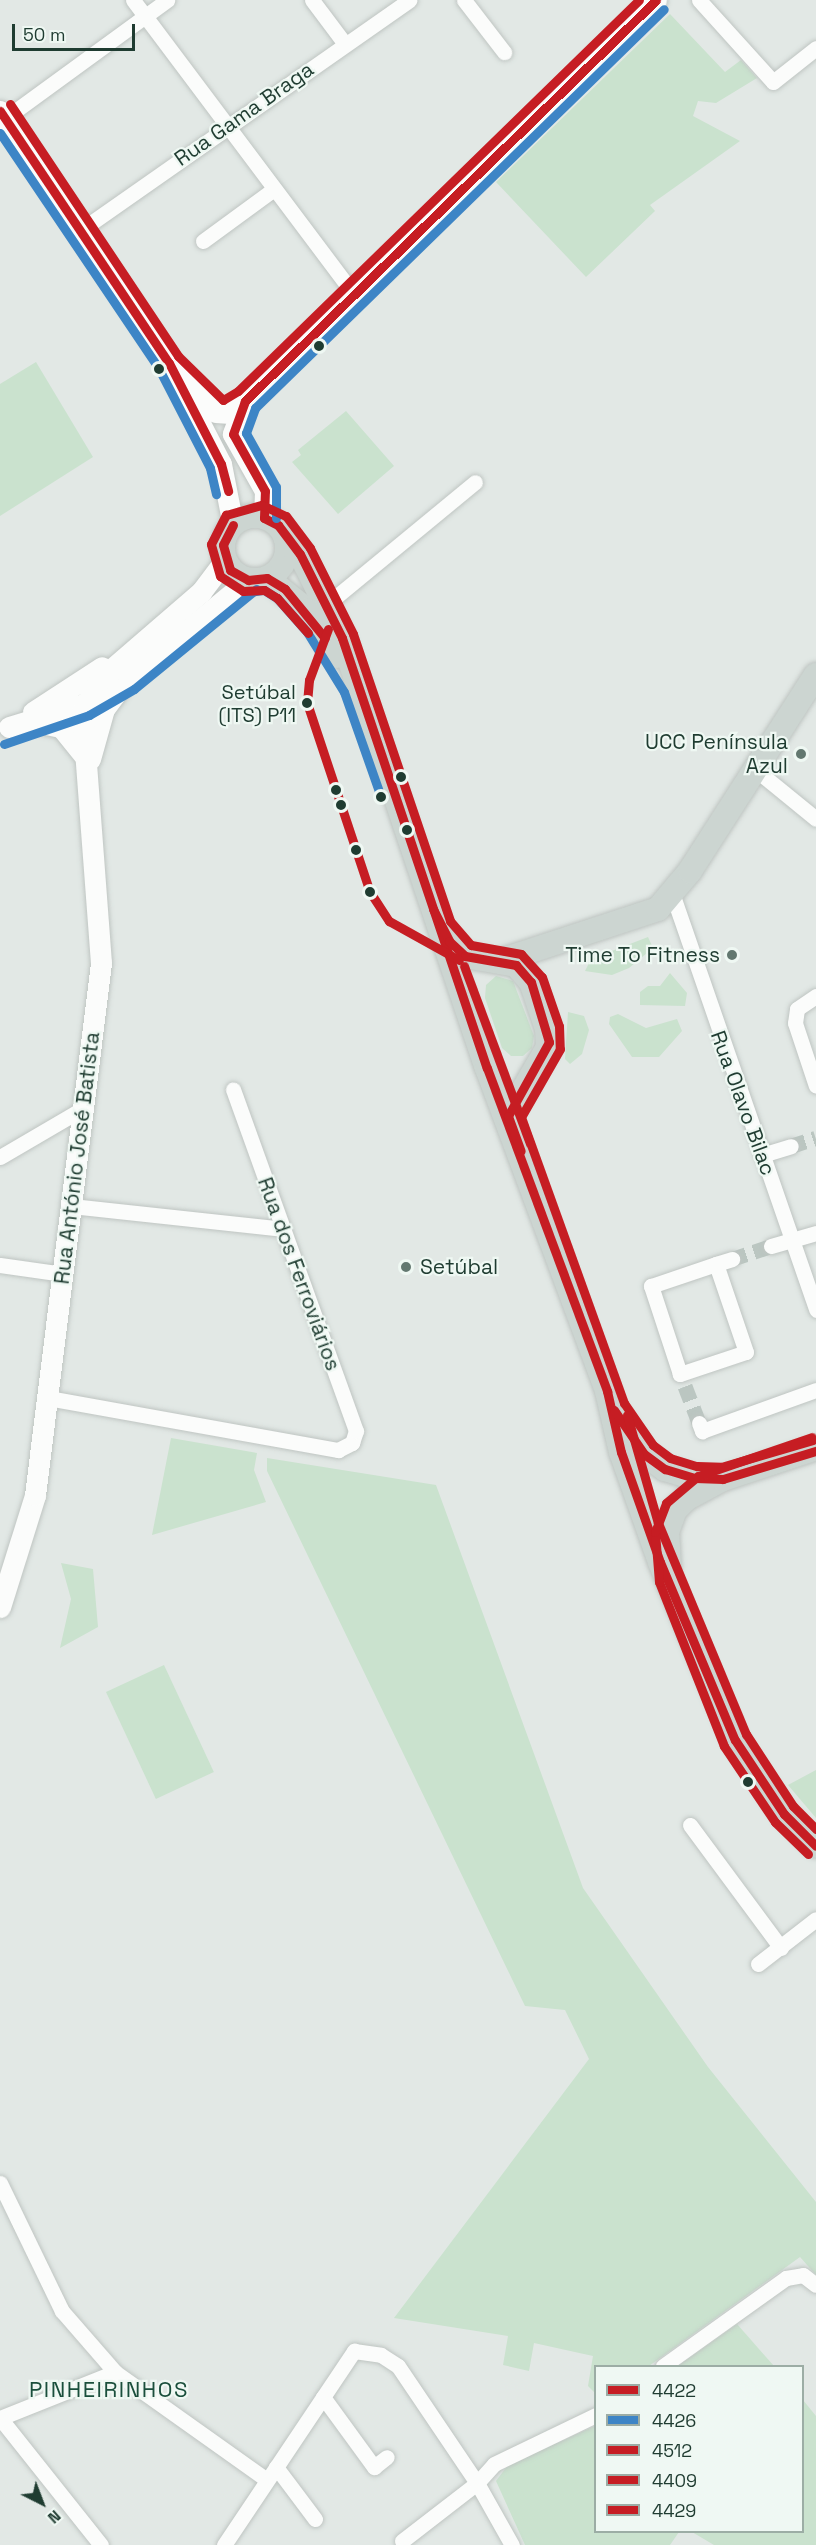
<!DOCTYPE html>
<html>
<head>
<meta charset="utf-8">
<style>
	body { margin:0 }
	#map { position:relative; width:816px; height:2545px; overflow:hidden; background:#e2e8e5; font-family:"Space Grotesk",sans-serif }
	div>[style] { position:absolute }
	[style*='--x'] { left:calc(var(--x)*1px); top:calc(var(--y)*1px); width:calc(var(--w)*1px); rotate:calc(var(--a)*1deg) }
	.green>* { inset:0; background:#cae2ce; transform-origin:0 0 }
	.minor-tunnel>* { height:15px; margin-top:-7.5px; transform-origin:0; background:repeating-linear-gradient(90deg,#bbc6c1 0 15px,transparent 0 23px) }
	.roads { filter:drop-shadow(0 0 2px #bfc5c2) drop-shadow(0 0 2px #bfc5c2) }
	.minor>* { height:15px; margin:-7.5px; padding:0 7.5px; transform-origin:7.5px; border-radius:7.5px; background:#fbfcfb }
	.secondary>* { height:21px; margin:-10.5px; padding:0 10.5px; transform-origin:10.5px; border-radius:10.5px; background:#fbfcfb }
	.primary>* { height:24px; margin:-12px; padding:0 12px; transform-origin:12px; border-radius:12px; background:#ccd5d1 }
	.primary>.ring { margin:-12px; padding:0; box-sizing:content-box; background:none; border:24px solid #ccd5d1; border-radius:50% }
	.bus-1>* { height:9px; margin:-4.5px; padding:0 4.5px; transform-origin:4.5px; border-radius:4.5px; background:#c61d23 }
	.bus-2>* { height:9px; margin:-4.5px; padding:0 4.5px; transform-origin:4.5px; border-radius:4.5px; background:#3d85c6 }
	.bus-3>* { height:9px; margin:-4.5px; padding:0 4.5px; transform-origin:4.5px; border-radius:4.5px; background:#c61d23 }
	.bus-4>* { height:9px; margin:-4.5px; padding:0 4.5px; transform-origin:4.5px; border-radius:4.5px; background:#c61d23 }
	.bus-5>* { height:9px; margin:-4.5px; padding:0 4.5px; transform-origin:4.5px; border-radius:4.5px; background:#c61d23 }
	.dots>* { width:16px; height:16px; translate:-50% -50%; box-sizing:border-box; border:3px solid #eff8f3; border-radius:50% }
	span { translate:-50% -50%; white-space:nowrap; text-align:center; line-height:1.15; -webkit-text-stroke:4.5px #eff8f3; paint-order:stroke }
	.bus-label { font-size:20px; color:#1f3c31 }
	.right { translate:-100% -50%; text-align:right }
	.street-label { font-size:21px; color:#1f3c31 }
	.poi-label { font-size:21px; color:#1f3c31 }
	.left { translate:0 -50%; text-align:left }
	.neighbourhood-label { font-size:22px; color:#1a4f3c; letter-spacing:1.5px }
	.legend { position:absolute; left:594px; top:2365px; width:210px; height:168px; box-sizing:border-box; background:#eff8f3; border:2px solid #9cada5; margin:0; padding:8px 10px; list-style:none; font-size:18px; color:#1f3c31 }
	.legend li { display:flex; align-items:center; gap:12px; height:30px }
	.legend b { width:30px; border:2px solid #9cada5 }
	.north { position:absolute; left:12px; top:2473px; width:60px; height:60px; -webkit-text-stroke:4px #eff8f3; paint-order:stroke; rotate:138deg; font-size:16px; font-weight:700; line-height:24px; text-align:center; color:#1f3c31 }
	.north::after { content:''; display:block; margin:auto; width:21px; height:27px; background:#1f3c31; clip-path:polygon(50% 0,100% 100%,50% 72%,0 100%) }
	.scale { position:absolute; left:12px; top:24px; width:123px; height:27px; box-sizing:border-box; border:3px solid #1f3c31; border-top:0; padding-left:8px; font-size:18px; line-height:21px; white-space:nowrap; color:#1f3c31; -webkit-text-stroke:4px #eff8f3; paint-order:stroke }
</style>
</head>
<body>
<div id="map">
	<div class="green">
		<div style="clip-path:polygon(670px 14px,725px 72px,741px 60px,757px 78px,716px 103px,698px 101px,693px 116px,740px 141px,650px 205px,655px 211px,586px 277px,496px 182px)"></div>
		<div style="clip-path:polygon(36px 362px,93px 457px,0 516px,0 384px)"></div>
		<div style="clip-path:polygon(346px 411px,394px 466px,338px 514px,292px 462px,301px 455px,298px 450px)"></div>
		<div style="clip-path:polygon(648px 937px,653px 948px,629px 968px,612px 975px,585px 971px,591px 959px)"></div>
		<div style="clip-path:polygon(670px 973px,687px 993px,685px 1006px,640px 1005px,640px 992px,648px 986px,660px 986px)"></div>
		<div style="clip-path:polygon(496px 976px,513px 981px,534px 1036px,532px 1048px,523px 1056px,511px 1056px,502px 1048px,485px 998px,486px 985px)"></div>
		<div style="clip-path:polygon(568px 1012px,584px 1016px,589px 1030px,582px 1054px,570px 1064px,565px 1059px)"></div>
		<div style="clip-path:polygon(618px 1014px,646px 1028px,677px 1019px,682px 1031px,659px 1057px,632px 1057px,609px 1024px,610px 1017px)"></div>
		<div style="clip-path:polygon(171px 1438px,257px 1453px,254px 1470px,266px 1502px,152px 1535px)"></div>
		<div style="clip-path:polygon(267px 1458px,436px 1485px,583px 1888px,708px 2067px,816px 2202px,816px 2275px,800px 2257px,649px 2366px,596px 2366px,595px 2393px,588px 2386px,593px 2356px,534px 2343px,529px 2371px,503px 2365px,508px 2336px,394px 2318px,589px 2059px,565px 2010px,525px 2006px,267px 1471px)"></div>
		<div style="clip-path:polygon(61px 1563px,93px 1569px,98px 1627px,60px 1648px,71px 1599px)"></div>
		<div style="left:164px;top:1665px;width:118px;height:64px;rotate:65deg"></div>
		<div style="clip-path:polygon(816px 1770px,816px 1818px,788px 1785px)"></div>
		<div style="clip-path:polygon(737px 2324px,774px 2366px,678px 2366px)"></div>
		<div style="clip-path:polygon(803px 2400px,816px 2416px,816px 2545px,714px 2545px,692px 2532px,802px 2532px)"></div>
		<div style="clip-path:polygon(595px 2426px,596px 2532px,679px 2532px,670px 2545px,525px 2545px,496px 2481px,508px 2465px)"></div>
	</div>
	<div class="minor-tunnel">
		<div style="--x:791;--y:1146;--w:26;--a:-18"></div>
		<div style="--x:732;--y:1259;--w:41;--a:-18.4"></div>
		<div style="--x:685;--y:1386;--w:40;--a:69"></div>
	</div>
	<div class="roads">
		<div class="minor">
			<div style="--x:133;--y:0;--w:370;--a:53.1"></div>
			<div style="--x:312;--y:0;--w:55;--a:53.1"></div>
			<div style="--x:464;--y:0;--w:66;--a:52.4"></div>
			<div style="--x:699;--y:0;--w:110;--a:47.9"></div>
			<div style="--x:773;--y:82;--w:55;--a:-38.3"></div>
			<div style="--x:0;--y:122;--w:207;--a:-36.1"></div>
			<div style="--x:81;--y:230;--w:401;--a:-35"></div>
			<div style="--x:203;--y:241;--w:88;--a:-36.2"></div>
			<div style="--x:326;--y:605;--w:193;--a:-39.5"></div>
			<div style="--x:756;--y:770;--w:77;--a:39.2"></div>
			<div style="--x:673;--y:896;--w:438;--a:70.9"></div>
			<div style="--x:816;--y:996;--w:23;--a:146"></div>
			<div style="--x:797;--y:1009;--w:14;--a:98"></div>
			<div style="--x:795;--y:1023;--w:66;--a:71.6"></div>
			<div style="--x:762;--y:1155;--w:30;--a:-17"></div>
			<div style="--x:0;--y:1157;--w:97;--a:-30.3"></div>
			<div style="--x:72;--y:1206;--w:213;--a:6.2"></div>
			<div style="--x:771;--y:1246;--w:47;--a:-16.1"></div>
			<div style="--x:716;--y:1264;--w:93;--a:71.2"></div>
			<div style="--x:746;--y:1352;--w:70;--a:161.6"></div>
			<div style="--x:680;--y:1374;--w:93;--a:-108.2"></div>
			<div style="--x:651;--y:1286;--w:69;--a:-18.7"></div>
			<div style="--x:716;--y:1264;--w:17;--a:-17"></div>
			<div style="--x:0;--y:1265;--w:64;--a:8.1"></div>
			<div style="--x:48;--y:1398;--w:295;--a:10.2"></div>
			<div style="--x:338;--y:1450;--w:16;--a:-27"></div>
			<div style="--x:352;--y:1443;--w:13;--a:-72"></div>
			<div style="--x:356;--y:1431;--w:363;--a:-109.8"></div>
			<div style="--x:699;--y:1423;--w:9;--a:69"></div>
			<div style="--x:702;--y:1431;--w:121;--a:-19.8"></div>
			<div style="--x:690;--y:1825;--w:153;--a:53.5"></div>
			<div style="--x:758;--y:1964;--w:73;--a:-37.8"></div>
			<div style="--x:0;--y:2183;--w:142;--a:64.2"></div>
			<div style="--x:62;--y:2311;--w:81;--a:49"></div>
			<div style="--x:115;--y:2372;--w:186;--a:35.4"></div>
			<div style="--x:663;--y:2366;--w:151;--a:-35.6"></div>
			<div style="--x:786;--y:2278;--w:17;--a:-10"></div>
			<div style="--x:803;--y:2275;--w:16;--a:38"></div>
			<div style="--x:323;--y:2397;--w:87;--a:53.9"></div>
			<div style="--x:374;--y:2467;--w:16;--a:-38"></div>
			<div style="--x:276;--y:2467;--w:65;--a:53.1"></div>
			<div style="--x:402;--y:2541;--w:95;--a:-37.7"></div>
			<div style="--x:477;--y:2483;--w:25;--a:-48"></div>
			<div style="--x:494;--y:2464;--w:113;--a:-25.7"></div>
			<div style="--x:101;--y:2545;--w:162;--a:-128.5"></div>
			<div style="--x:0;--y:2418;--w:124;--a:-21.8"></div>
			<div style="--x:224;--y:2545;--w:234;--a:-56.2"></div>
			<div style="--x:354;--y:2351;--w:27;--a:8"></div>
			<div style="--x:381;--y:2355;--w:20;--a:33"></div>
			<div style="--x:398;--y:2366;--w:141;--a:56"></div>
			<div style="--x:477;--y:2483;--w:71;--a:60.6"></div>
		</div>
		<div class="secondary">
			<div style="--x:0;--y:111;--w:303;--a:56.2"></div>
			<div style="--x:169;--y:363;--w:114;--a:62.8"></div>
			<div style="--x:221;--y:464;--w:62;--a:78.9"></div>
			<div style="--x:169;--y:363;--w:68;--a:46.2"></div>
			<div style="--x:216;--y:412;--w:14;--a:4"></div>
			<div style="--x:230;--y:413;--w:19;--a:-39"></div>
			<div style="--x:245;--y:401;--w:574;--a:-44.29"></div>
			<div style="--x:245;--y:402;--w:34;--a:111"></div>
			<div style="--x:233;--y:434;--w:65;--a:60.7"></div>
			<div style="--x:265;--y:491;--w:27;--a:92"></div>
			<div style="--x:33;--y:712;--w:82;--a:-33.1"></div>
			<div style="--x:32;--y:721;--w:30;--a:12"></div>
			<div style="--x:61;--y:727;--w:35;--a:51"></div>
			<div style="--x:9;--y:727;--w:78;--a:-17"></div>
			<div style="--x:84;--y:704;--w:51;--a:-29.6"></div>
			<div style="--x:128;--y:679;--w:156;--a:-39.5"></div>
			<div style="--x:90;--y:759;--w:52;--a:-74.4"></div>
			<div style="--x:104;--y:709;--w:25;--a:-53"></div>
			<div style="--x:0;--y:1607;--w:117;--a:-72.6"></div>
			<div style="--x:35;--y:1495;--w:536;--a:-82.93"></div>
			<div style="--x:101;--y:963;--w:252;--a:-94.3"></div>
			<div style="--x:82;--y:712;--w:36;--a:-62"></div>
			<div style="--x:99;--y:680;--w:135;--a:-40.8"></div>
			<div style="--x:201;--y:592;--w:40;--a:-53"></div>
		</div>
		<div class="primary">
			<div class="ring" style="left:223px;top:516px;width:40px;height:40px"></div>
			<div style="--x:287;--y:543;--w:17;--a:40"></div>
			<div style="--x:300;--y:554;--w:94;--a:63.4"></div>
			<div style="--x:342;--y:638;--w:454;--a:71.4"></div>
			<div style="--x:487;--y:1068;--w:345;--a:69.6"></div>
			<div style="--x:607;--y:1391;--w:63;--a:77.1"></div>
			<div style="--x:621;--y:1452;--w:117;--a:70.5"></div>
			<div style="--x:660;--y:1562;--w:193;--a:67.2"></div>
			<div style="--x:735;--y:1740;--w:89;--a:56.5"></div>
			<div style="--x:784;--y:1814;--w:45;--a:45"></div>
			<div style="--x:267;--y:578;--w:53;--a:38.8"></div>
			<div style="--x:308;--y:611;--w:53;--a:58.1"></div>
			<div style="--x:444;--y:933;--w:31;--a:48"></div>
			<div style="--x:465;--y:956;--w:52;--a:10"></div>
			<div style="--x:516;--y:965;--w:23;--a:49"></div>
			<div style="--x:531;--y:982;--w:50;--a:71.2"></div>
			<div style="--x:547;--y:1029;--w:18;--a:87"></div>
			<div style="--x:548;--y:1047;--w:80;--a:120.1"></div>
			<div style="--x:500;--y:961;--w:166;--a:-18.2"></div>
			<div style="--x:658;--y:909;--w:50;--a:-49.9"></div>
			<div style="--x:690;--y:871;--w:233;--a:-57.3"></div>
			<div style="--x:618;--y:1415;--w:47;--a:56.3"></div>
			<div style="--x:644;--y:1454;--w:26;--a:36"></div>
			<div style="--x:665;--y:1469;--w:31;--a:17"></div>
			<div style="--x:695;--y:1478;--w:26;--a:2"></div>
			<div style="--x:669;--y:1567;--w:35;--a:-93"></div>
			<div style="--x:667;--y:1532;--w:23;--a:-70"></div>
			<div style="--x:675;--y:1510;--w:16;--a:-45"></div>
			<div style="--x:686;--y:1499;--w:42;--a:-28.4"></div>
			<div style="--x:723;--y:1479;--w:98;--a:-18.4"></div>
		</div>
	</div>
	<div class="bus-1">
		<div style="--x:0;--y:111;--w:303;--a:56.2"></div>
		<div style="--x:169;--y:363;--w:114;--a:62.8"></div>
		<div style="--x:221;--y:464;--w:28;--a:75"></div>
		<div style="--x:264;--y:518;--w:16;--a:27"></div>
		<div style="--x:278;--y:525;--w:36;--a:53"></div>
		<div style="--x:300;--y:554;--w:94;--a:63.4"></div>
		<div style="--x:342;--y:638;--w:454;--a:71.4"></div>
		<div style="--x:487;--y:1068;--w:345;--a:69.6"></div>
		<div style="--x:607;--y:1391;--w:63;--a:77.1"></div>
		<div style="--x:621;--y:1452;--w:117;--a:70.5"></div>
		<div style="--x:660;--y:1562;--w:193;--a:67.2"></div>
		<div style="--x:735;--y:1740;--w:89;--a:56.5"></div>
		<div style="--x:784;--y:1814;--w:45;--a:45"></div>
		<div style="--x:264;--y:518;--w:27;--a:-88"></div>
		<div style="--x:265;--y:491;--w:65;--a:-119.3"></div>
		<div style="--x:233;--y:434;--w:35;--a:-70"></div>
		<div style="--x:245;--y:401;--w:574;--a:-44.29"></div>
		<div style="--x:233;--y:525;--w:22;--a:117"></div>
		<div style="--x:223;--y:545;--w:26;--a:74"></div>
		<div style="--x:230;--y:570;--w:21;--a:29"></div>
		<div style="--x:248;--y:580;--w:19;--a:-6"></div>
		<div style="--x:267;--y:578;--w:21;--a:31"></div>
		<div style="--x:285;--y:589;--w:63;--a:50.8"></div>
		<div style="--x:433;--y:909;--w:36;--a:63"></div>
		<div style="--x:449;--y:941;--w:22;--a:43"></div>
		<div style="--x:465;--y:956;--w:52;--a:10"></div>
		<div style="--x:516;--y:965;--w:23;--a:49"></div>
		<div style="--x:531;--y:982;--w:63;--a:73.3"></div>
		<div style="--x:549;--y:1042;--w:85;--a:119"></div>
		<div style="--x:508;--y:1116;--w:37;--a:70"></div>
		<div style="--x:614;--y:1410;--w:53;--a:55.7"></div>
		<div style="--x:644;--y:1454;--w:26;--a:36"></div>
		<div style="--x:665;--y:1469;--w:31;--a:17"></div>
		<div style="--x:695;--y:1478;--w:28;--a:2"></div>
		<div style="--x:723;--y:1479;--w:97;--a:-16.8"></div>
	</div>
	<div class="bus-2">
		<div style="--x:0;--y:133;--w:285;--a:56"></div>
		<div style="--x:159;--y:369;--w:111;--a:62.7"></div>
		<div style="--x:210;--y:468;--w:27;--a:77"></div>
		<div style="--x:276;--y:518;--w:31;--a:-90"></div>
		<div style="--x:276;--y:487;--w:62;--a:-119.1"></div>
		<div style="--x:246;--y:433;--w:27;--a:-70"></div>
		<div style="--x:255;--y:408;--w:571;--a:-44.29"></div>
		<div style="--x:249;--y:592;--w:15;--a:-8"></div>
		<div style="--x:264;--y:590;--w:15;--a:32"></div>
		<div style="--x:277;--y:598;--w:45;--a:48.6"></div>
		<div style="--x:307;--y:632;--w:70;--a:58.3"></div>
		<div style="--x:344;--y:692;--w:111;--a:70.6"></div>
		<div style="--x:4;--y:744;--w:90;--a:-18.8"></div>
		<div style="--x:89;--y:715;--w:52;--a:-30"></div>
		<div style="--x:134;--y:689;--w:158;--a:-39.3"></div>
	</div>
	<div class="bus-3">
		<div style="--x:328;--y:629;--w:54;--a:110.4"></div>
		<div style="--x:309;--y:680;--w:23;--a:95"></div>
		<div style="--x:307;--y:703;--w:199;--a:71.6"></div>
		<div style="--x:370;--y:892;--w:35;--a:57"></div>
		<div style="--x:389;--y:921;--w:80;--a:29.1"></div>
		<div style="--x:308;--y:633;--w:47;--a:-131.5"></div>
		<div style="--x:277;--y:598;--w:15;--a:-148"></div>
		<div style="--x:264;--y:590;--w:21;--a:177"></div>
		<div style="--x:243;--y:591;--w:27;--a:-147"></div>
		<div style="--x:220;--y:576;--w:33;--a:-106"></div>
		<div style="--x:211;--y:544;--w:33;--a:-63"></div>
		<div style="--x:226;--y:515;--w:37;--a:-16"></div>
		<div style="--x:262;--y:505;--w:26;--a:25"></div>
		<div style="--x:286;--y:516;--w:40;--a:53"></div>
		<div style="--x:310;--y:548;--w:96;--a:63.4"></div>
		<div style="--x:353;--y:634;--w:303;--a:71.3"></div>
		<div style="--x:450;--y:921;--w:32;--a:49"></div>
		<div style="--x:471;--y:945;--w:51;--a:10.2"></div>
		<div style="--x:521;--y:954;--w:31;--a:48"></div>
		<div style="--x:542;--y:977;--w:52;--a:70.9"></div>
		<div style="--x:559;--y:1026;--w:23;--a:88"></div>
		<div style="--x:560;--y:1049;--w:78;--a:119.8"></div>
		<div style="--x:521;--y:1117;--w:304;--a:70.2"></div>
		<div style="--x:624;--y:1403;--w:51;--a:55.4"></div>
		<div style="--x:653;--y:1445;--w:21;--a:37"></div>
		<div style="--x:670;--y:1458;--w:28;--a:17"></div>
		<div style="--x:697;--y:1466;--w:24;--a:2"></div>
		<div style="--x:721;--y:1467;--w:96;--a:-16.4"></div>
		<div style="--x:464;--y:966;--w:189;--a:69.6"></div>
		<div style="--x:627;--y:1415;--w:112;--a:74"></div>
		<div style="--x:658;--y:1523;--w:229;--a:67.4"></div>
		<div style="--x:746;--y:1734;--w:86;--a:56.9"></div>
		<div style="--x:793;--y:1806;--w:33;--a:45"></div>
	</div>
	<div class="bus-4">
		<div style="--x:10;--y:104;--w:303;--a:56.3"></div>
		<div style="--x:178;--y:356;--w:63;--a:44.4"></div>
		<div style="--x:223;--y:400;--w:17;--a:-31"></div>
		<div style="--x:238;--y:391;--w:560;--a:-44.28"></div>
	</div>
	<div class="bus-5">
		<div style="--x:808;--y:1854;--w:46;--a:-135.9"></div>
		<div style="--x:775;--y:1822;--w:92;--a:-123.9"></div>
		<div style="--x:724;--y:1746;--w:176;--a:-111.6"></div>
		<div style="--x:659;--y:1582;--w:50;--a:-94.6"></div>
		<div style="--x:655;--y:1532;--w:31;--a:-69"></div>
		<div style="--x:666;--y:1503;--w:42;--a:-40.2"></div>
		<div style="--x:698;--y:1476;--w:120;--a:-18.9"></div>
	</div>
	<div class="dots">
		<div style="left:319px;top:346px;background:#1f3c31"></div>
		<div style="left:159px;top:369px;background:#1f3c31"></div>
		<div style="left:307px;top:703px;background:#1f3c31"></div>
		<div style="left:801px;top:754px;background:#637870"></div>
		<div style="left:401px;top:777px;background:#1f3c31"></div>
		<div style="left:336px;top:790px;background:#1f3c31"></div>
		<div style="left:381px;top:797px;background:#1f3c31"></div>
		<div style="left:341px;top:805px;background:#1f3c31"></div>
		<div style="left:407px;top:830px;background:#1f3c31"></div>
		<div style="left:356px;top:850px;background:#1f3c31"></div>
		<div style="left:370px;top:892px;background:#1f3c31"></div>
		<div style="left:732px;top:955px;background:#637870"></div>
		<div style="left:406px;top:1267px;background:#637870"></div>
		<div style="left:748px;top:1782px;background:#1f3c31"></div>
	</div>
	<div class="bus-label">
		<span class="right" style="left:296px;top:704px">Setúbal<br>(ITS) P11</span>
	</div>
	<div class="street-label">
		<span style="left:244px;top:114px;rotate:-35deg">Rua Gama Braga</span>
		<span style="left:743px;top:1103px;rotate:70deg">Rua Olavo Bilac</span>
		<span style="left:77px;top:1158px;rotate:-83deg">Rua António José Batista</span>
		<span style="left:299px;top:1274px;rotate:70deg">Rua dos Ferroviários</span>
	</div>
	<div class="poi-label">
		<span class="right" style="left:788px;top:754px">UCC Península<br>Azul</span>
		<span class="right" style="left:720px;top:955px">Time To Fitness</span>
		<span class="left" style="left:420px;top:1267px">Setúbal</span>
	</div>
	<div class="neighbourhood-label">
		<span style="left:109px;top:2390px">PINHEIRINHOS</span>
	</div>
	<ul class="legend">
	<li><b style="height:8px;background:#c61d23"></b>4422</li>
	<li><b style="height:8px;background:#3d85c6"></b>4426</li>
	<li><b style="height:8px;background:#c61d23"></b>4512</li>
	<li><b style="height:8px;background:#c61d23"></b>4409</li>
	<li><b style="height:8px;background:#c61d23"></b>4429</li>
	</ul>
	<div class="north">N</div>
	<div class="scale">50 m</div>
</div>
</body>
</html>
